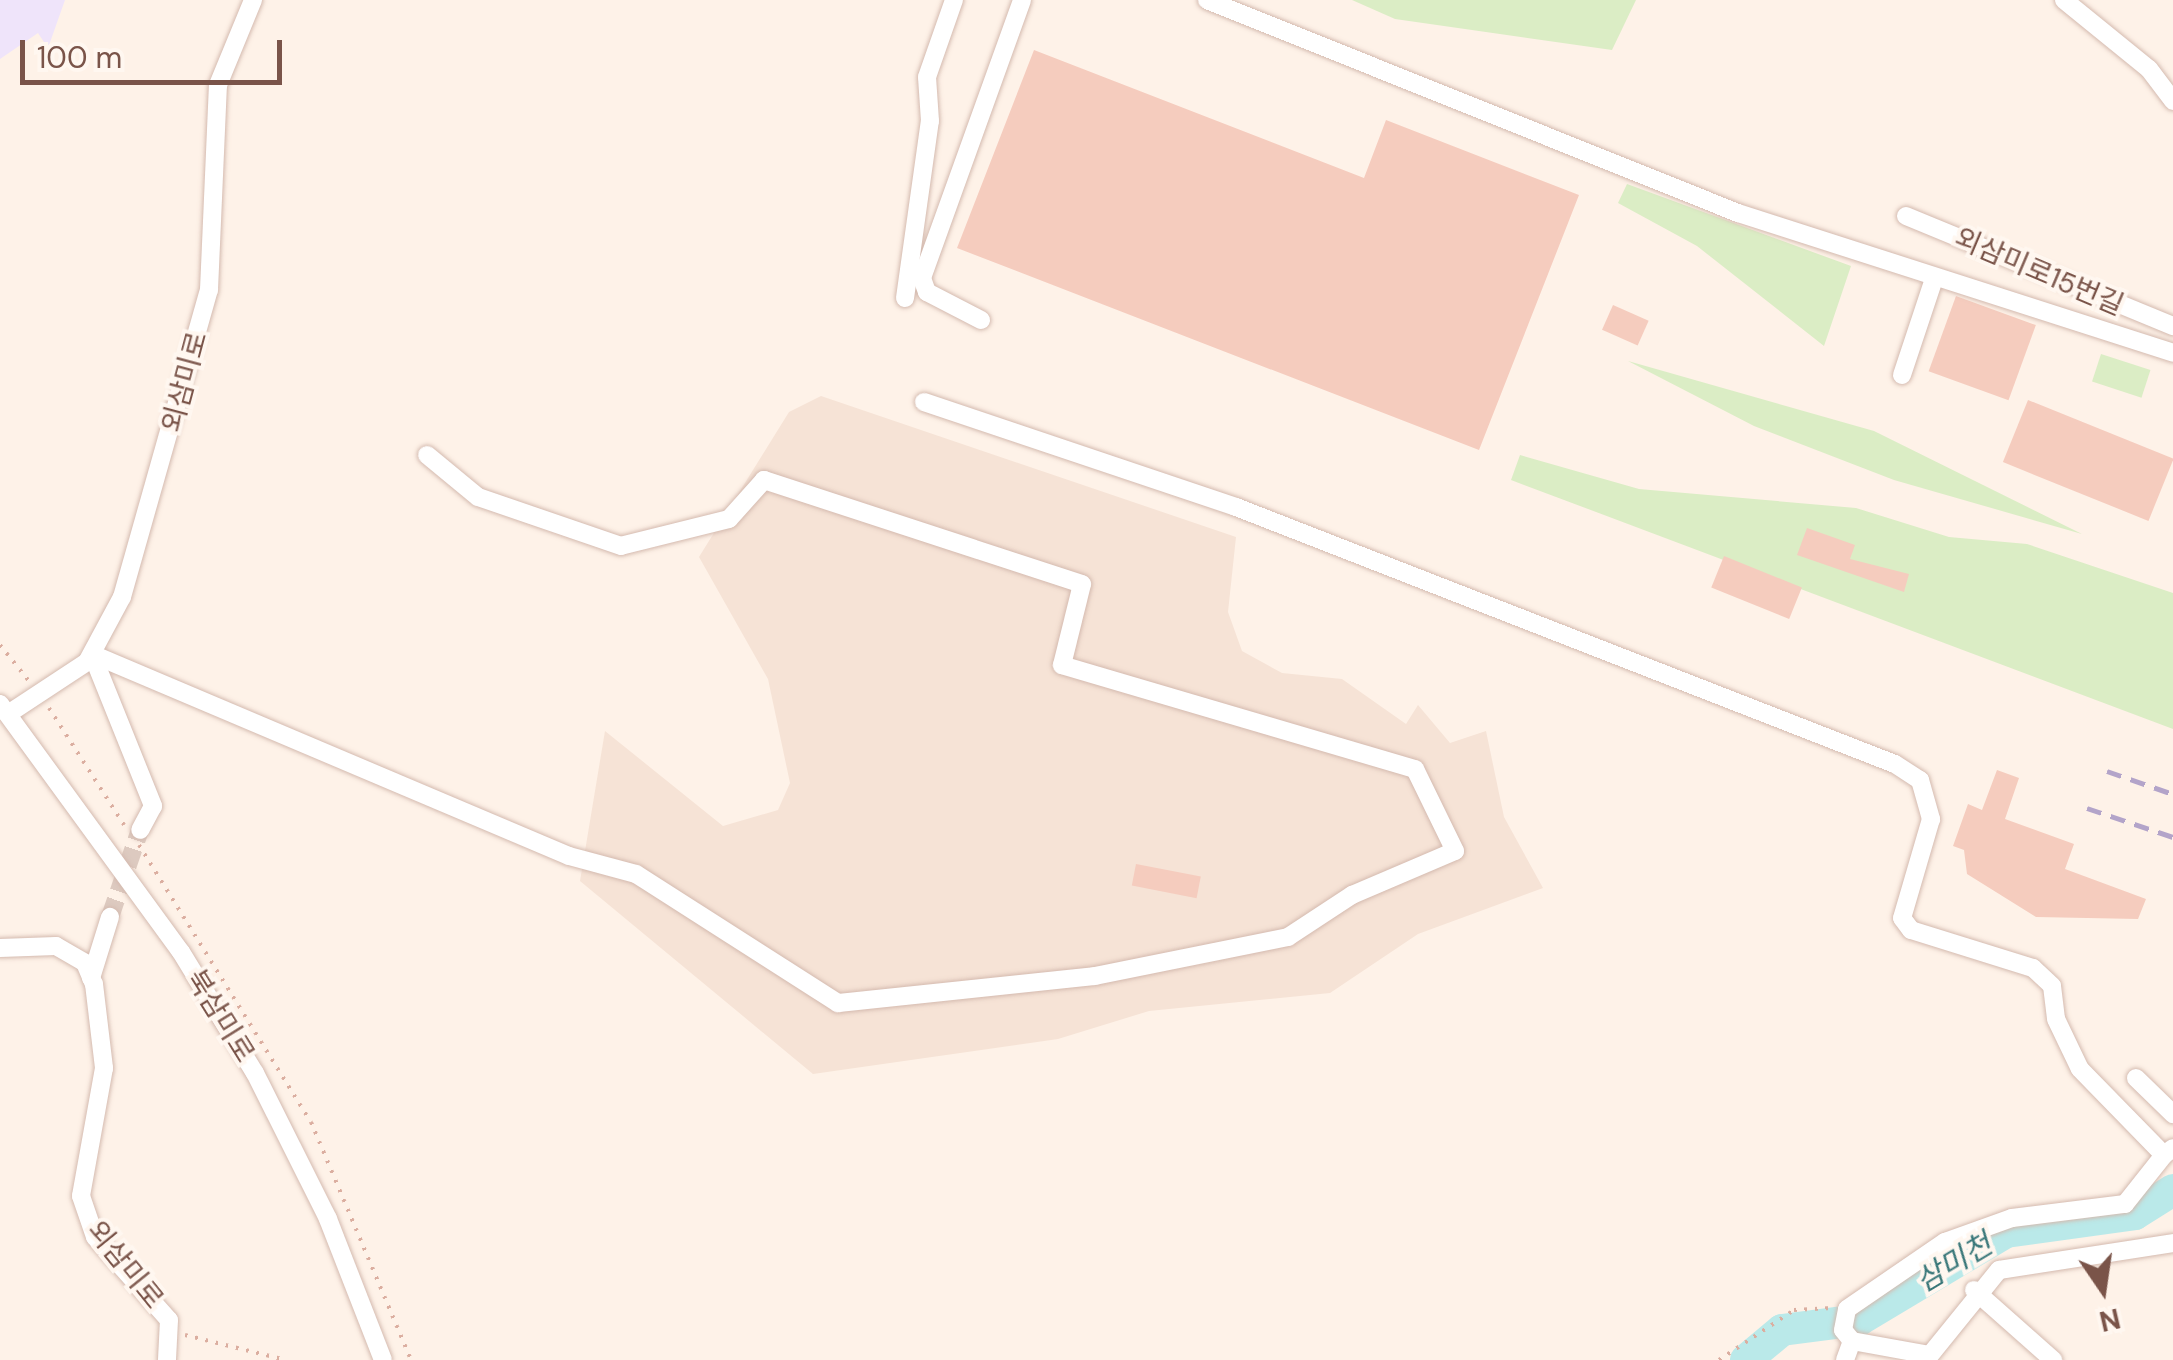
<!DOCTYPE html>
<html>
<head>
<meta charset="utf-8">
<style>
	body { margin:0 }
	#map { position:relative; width:2173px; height:1360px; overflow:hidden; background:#fef2e8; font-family:"DM Sans","Noto Sans KR",sans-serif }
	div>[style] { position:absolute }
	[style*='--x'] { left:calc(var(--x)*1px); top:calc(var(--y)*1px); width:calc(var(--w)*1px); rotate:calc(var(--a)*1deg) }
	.residential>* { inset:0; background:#f6e3d6 }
	.education>* { inset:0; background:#efe4fa }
	.green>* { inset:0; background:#dbedc5; transform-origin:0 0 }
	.river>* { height:32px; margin:-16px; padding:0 16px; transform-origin:16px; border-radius:16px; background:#bae9e9 }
	.building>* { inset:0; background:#f5ccbe; transform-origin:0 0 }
	.minor-tunnel>* { height:18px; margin-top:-9px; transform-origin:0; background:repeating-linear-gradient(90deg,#ddcac0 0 18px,transparent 0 27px) }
	.path>* { height:4px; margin-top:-2px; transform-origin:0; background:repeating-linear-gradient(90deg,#dbaea0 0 2.5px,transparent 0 10.5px) }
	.roads { filter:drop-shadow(0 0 2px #d4baaf) drop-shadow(0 0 2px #d4baaf) }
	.minor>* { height:18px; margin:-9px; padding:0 9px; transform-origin:9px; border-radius:9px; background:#fff }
	.rail>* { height:5px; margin-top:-2.5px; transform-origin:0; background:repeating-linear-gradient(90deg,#b3a4c9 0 15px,transparent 0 25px) }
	span { translate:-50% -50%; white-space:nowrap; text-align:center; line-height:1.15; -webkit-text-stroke:8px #fff7f0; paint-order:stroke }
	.street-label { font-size:28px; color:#7a5449 }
	.water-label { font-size:30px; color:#397779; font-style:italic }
	.north { position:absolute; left:2053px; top:1240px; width:100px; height:100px; -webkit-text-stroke:8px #fff7f0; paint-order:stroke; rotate:167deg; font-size:28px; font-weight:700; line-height:40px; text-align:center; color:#7a5449 }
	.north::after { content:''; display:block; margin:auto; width:35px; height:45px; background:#7a5449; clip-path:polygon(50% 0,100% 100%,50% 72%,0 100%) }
	.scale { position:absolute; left:20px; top:40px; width:262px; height:45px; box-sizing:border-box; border:5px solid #7a5449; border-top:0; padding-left:12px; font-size:30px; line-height:35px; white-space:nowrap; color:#7a5449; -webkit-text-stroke:8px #fff7f0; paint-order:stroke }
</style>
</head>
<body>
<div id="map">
	<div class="residential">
		<div style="clip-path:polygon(821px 396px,1236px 537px,1228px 612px,1242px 651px,1282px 673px,1342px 679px,1406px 724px,1418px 705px,1450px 743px,1486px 731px,1504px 817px,1543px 888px,1418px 934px,1330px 993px,1149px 1011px,1058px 1039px,813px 1074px,580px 881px,605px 731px,723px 826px,778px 810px,790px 783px,768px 679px,699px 557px,789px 412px)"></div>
	</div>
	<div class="education">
		<div style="clip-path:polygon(0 0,65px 0,48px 48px,38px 33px,0 59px)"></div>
	</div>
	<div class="green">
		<div style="clip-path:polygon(1352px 0,1636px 0,1612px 50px,1395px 19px)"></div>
		<div style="clip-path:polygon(1627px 184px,1851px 266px,1824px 346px,1697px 246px,1618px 203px)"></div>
		<div style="left:2101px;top:354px;width:52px;height:29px;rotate:18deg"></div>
		<div style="clip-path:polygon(1628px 361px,1874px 431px,2082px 534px,1894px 480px,1754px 426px)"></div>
		<div style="clip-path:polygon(1520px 455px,1639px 489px,1856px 508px,1949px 537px,2027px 544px,2173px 593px,2173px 729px,1511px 480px)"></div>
	</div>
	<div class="river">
		<div style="--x:1746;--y:1360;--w:47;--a:-39.8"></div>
		<div style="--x:1782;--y:1330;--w:78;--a:-7.4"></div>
		<div style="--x:1859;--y:1320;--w:171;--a:-30.9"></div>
		<div style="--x:2006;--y:1232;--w:130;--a:-7.9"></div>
		<div style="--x:2135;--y:1214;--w:45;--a:-32.3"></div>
	</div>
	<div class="building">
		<div style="clip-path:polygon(1034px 50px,1364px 178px,1386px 120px,1579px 195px,1479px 450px,957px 248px)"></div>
		<div style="left:1956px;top:296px;width:85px;height:80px;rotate:20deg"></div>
		<div style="left:1613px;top:305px;width:39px;height:27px;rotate:24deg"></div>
		<div style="left:2028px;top:400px;width:157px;height:67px;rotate:22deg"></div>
		<div style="clip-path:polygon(1807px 528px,1855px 545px,1850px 559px,1909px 574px,1904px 592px,1797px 555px)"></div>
		<div style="left:1724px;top:556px;width:84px;height:34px;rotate:22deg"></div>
		<div style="clip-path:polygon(1997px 770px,2019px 778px,2005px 819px,2074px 844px,2065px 869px,2146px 899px,2138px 919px,2036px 917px,1967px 874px,1964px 850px,1953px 846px,1968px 804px,1982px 810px)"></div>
		<div style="left:1136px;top:864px;width:66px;height:22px;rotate:11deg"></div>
	</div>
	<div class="minor-tunnel">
		<div style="--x:110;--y:917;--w:92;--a:-71"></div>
	</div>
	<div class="path">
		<div style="--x:0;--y:645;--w:45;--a:51.3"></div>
		<div style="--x:49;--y:708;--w:139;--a:57.3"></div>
		<div style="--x:139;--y:845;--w:326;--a:58.2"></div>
		<div style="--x:311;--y:1122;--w:258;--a:67.2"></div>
		<div style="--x:185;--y:1335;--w:104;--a:13.9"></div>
		<div style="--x:1719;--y:1360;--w:90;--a:-33.7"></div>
		<div style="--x:1794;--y:1310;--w:38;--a:-3"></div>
	</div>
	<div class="roads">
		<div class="minor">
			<div style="--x:1207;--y:0;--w:572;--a:21.86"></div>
			<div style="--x:1738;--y:213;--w:457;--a:17.8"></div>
			<div style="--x:2064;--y:0;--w:109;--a:39.1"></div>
			<div style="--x:2149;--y:69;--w:40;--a:53"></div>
			<div style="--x:1906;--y:216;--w:289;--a:22.4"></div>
			<div style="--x:905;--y:298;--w:179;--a:-82"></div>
			<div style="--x:930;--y:121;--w:44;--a:-93.9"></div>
			<div style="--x:927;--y:77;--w:82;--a:-70.7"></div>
			<div style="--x:981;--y:320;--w:61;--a:-152.6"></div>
			<div style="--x:927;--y:292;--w:15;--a:-110"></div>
			<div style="--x:922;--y:278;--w:295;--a:-70.2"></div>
			<div style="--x:1902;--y:375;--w:101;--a:-71.6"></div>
			<div style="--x:924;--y:402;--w:329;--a:18.6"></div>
			<div style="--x:1236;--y:507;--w:707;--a:21.31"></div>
			<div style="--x:1895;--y:764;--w:30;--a:33"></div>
			<div style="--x:1920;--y:780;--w:41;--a:74.2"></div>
			<div style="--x:1931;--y:819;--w:103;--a:106.3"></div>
			<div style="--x:1902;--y:918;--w:15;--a:53"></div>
			<div style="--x:1911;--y:930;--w:128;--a:17.3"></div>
			<div style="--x:2033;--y:968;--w:26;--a:43"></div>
			<div style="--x:2052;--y:986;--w:33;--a:83"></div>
			<div style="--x:2056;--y:1019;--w:55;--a:64.4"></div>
			<div style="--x:2080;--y:1069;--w:120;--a:45.7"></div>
			<div style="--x:2164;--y:1155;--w:11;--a:-38"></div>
			<div style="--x:92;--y:654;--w:518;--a:22.95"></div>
			<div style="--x:569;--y:856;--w:69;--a:15"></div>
			<div style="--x:636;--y:874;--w:240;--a:32.6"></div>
			<div style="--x:838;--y:1003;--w:258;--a:-6"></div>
			<div style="--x:1095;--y:976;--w:197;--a:-11.4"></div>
			<div style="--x:1288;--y:937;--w:77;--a:-33.3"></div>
			<div style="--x:1352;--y:895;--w:112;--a:-23.1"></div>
			<div style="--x:1455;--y:851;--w:91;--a:-116"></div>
			<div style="--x:1415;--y:769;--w:368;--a:-163.6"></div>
			<div style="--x:1062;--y:665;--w:83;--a:-76.1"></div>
			<div style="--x:1082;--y:584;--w:335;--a:-161.9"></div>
			<div style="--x:764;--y:480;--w:52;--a:131.9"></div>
			<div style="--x:729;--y:519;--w:111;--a:166"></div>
			<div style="--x:621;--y:546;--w:151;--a:-161.1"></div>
			<div style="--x:478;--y:497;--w:66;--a:-140.5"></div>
			<div style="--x:92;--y:654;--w:164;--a:68.1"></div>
			<div style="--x:153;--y:806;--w:27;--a:118"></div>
			<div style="--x:0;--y:704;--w:307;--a:53.9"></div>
			<div style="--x:181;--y:952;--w:142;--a:58.6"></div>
			<div style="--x:255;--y:1073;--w:163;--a:63.4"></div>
			<div style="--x:328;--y:1219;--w:151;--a:68.7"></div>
			<div style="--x:8;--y:714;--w:95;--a:-33.4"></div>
			<div style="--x:87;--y:662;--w:74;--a:-61.7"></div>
			<div style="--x:122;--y:597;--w:319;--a:-74.2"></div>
			<div style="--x:209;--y:290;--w:205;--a:-87.5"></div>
			<div style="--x:218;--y:85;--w:92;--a:-67.6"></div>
			<div style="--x:0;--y:948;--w:56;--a:-2"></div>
			<div style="--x:56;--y:946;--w:34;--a:30"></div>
			<div style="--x:85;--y:963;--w:23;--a:67"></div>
			<div style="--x:94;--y:984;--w:85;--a:83.2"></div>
			<div style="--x:104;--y:1068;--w:130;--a:100.2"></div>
			<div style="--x:81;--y:1196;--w:43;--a:71.1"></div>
			<div style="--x:95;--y:1237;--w:111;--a:48.3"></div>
			<div style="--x:169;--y:1320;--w:40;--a:92.9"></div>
			<div style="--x:91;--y:978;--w:64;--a:-72.7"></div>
			<div style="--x:2136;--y:1078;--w:52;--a:44.2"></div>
			<div style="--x:1974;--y:1290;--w:106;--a:41.5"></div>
			<div style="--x:1852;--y:1341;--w:14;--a:-129"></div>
			<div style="--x:1843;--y:1330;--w:21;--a:-79"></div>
			<div style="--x:1847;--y:1309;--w:119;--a:-34.4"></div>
			<div style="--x:1945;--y:1242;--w:71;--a:-19.7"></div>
			<div style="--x:2012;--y:1218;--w:114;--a:-7.1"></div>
			<div style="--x:2125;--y:1204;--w:63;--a:-51.5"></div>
			<div style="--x:1845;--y:1360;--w:20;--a:-70"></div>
			<div style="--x:1852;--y:1341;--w:78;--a:10.3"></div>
			<div style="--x:1926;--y:1360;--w:116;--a:-51"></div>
			<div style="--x:1999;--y:1270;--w:176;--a:-8.8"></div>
		</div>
	</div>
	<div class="rail">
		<div style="--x:2107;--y:771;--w:70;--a:19.2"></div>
		<div style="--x:2087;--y:808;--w:91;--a:18.6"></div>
	</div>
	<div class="street-label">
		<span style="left:2039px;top:272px;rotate:23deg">외삼미로15번길</span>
		<span style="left:185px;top:382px;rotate:-75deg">외삼미로</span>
		<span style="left:220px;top:1016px;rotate:58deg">북삼미로</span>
		<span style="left:125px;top:1265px;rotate:51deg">외삼미로</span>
	</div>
	<div class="water-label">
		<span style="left:1954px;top:1263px;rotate:-31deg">삼미천</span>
	</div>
	<div class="north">N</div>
	<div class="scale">100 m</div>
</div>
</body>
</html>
